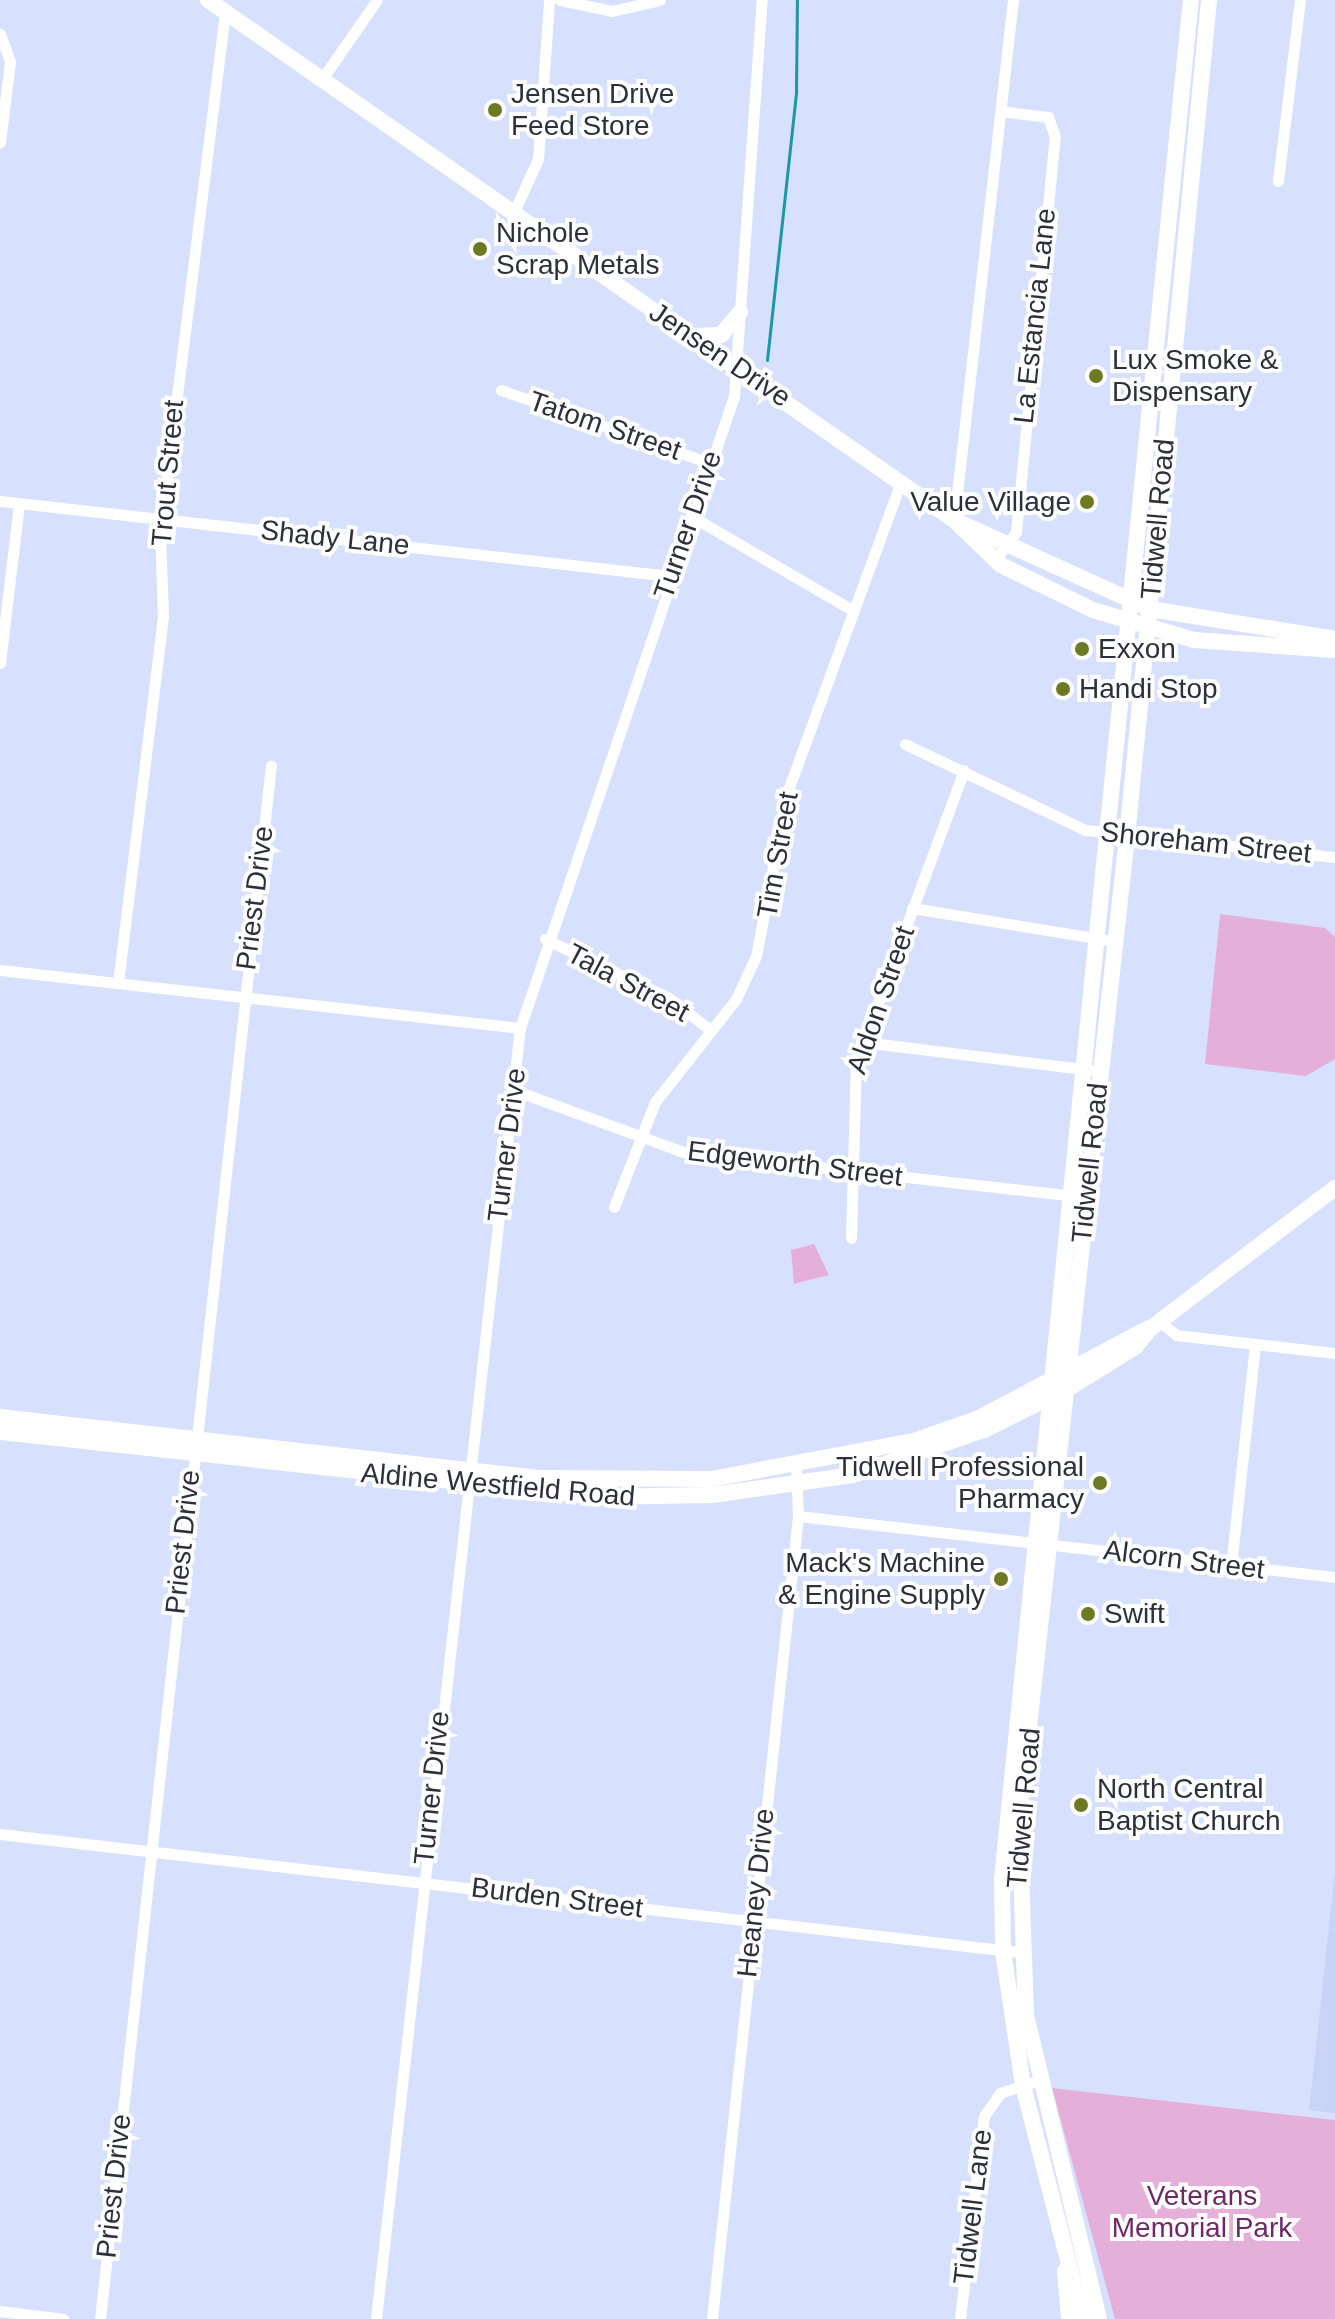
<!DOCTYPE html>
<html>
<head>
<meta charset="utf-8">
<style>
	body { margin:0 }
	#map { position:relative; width:1335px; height:2319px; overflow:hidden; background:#d7e1fe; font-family:Arial,sans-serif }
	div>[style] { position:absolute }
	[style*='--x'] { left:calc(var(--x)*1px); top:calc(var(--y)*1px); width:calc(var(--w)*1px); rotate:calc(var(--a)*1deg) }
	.built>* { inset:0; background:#c8d3f6 }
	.green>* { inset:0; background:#e4b0da }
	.stream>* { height:3px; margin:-1.5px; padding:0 1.5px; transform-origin:1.5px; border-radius:1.5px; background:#1d96a6 }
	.minor>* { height:11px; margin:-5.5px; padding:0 5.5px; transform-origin:5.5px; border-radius:5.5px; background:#fff }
	.secondary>* { height:16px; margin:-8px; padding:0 8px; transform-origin:8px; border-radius:8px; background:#fff }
	.dots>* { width:22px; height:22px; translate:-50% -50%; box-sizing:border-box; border:4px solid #fff; border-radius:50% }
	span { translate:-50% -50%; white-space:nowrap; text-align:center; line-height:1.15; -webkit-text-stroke:8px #fff; paint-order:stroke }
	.poi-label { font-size:28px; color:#2d303c }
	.left { translate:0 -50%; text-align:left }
	.right { translate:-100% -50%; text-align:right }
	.street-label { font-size:28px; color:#2d303c }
	.park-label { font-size:28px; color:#702767 }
</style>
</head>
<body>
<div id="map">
	<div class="built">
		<div style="clip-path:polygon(1335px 1871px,1335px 2113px,1309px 2110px)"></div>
	</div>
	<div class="green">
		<div style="clip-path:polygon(1220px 914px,1325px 928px,1335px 937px,1335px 1059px,1306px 1076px,1205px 1064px)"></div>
		<div style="clip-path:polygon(814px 1244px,829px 1275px,794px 1284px,791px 1250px)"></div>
		<div style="clip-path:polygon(1052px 2088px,1335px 2120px,1335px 2319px,1115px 2319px)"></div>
	</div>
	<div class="stream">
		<div style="--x:767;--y:360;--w:271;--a:-83.8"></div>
		<div style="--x:796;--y:91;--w:91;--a:-89.4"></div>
	</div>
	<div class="minor">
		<div style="--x:560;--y:0;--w:53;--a:11.9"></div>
		<div style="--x:612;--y:11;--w:49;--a:-12.9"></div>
		<div style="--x:0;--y:34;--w:30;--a:70"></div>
		<div style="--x:10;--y:62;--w:81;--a:97.1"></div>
		<div style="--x:322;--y:79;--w:96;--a:-55.2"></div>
		<div style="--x:1278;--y:181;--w:182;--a:-83.1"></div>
		<div style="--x:513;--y:214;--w:60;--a:-65.6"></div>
		<div style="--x:538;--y:159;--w:159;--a:-86"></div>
		<div style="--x:501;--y:390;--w:220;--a:19.3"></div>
		<div style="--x:0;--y:501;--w:674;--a:6.39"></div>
		<div style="--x:691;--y:516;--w:186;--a:30.3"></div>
		<div style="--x:954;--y:520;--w:523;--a:-83.53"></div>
		<div style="--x:995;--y:560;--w:35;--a:-53"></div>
		<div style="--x:1016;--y:532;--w:397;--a:-84.4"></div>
		<div style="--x:1055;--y:137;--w:21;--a:-109"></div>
		<div style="--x:1048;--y:117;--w:48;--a:-172.9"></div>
		<div style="--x:0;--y:663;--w:161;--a:-83.2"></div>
		<div style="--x:905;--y:744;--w:199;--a:25.5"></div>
		<div style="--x:1085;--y:830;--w:251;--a:6.2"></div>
		<div style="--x:912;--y:908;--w:205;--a:9.3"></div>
		<div style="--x:545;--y:939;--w:137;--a:25.4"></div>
		<div style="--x:669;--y:998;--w:51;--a:37.8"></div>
		<div style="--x:0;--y:970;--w:523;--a:6.36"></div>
		<div style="--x:118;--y:983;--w:369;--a:-83"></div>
		<div style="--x:163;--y:617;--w:85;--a:-92"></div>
		<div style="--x:160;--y:532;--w:524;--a:-82.87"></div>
		<div style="--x:863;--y:1042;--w:238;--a:7"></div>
		<div style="--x:514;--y:1090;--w:180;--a:20.1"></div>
		<div style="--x:683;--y:1152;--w:396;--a:6.4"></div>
		<div style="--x:614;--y:1207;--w:113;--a:-68.7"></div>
		<div style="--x:655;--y:1102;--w:131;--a:-51.8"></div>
		<div style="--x:736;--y:999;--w:47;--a:-65.1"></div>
		<div style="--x:756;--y:956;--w:166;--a:-79.2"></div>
		<div style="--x:787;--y:793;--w:332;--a:-69.9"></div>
		<div style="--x:851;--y:1238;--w:176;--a:-88.4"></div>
		<div style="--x:856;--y:1062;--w:311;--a:-69.7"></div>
		<div style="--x:1159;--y:1321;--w:22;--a:39"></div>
		<div style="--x:1176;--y:1335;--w:160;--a:6.5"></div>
		<div style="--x:798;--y:1516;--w:540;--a:6.48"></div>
		<div style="--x:1231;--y:1566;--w:222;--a:-83.8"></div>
		<div style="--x:0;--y:1834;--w:1025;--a:6.61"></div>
		<div style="--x:0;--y:2311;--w:64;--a:7.2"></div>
		<div style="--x:100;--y:2319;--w:1563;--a:-83.72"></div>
		<div style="--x:376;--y:2319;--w:1299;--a:-83.64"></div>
		<div style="--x:520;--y:1028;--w:667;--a:-71.29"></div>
		<div style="--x:734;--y:396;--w:397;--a:-86"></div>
		<div style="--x:712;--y:2319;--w:808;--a:-83.89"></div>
		<div style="--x:798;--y:1516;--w:49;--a:-92.3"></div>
		<div style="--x:960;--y:2319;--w:204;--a:-83.3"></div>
		<div style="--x:984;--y:2116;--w:28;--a:-55"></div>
		<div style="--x:1000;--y:2093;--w:40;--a:-18"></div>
	</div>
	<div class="secondary">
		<div style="--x:208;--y:0;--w:909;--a:34.88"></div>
		<div style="--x:954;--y:520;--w:215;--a:24.4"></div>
		<div style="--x:1150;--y:609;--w:187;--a:9.2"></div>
		<div style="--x:693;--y:336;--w:28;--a:-2"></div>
		<div style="--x:721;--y:335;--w:30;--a:-50"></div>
		<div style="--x:954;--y:520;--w:65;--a:43.8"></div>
		<div style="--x:1001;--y:565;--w:102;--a:26.1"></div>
		<div style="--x:1093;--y:610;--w:105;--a:16.5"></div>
		<div style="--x:1194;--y:640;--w:141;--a:4.1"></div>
		<div style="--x:0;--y:1417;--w:542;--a:6.46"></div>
		<div style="--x:539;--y:1478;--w:172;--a:0.3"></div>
		<div style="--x:711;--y:1479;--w:207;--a:-10.6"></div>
		<div style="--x:914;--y:1441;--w:69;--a:-19.5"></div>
		<div style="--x:979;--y:1418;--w:192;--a:-27.9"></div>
		<div style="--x:0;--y:1432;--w:602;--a:6.2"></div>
		<div style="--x:598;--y:1497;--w:114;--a:-1"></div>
		<div style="--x:712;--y:1495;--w:142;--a:-8.1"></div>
		<div style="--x:853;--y:1475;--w:139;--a:-19"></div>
		<div style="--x:984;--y:1430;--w:101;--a:-26.6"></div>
		<div style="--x:1074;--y:1385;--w:72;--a:-31.9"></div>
		<div style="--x:1135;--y:1347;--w:25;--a:-50"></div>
		<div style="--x:1151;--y:1328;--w:231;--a:-37.3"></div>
		<div style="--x:1065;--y:2271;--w:48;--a:85.2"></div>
		<div style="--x:1083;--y:2319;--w:242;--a:-104.4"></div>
		<div style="--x:1023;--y:2085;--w:135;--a:-98.5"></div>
		<div style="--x:1003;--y:1951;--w:72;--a:-90.8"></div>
		<div style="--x:1002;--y:1879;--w:1888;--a:-84.26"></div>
		<div style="--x:1099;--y:2319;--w:313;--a:-103.5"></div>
		<div style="--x:1026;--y:2015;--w:197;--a:-92"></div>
		<div style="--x:1019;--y:1818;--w:987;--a:-83.72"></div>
		<div style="--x:1127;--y:837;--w:841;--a:-84.4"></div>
	</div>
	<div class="dots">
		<div style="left:495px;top:110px;background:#6e7924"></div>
		<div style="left:480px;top:249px;background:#6e7924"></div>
		<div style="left:1096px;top:376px;background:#6e7924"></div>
		<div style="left:1087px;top:502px;background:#6e7924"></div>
		<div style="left:1082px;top:649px;background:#6e7924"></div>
		<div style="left:1063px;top:689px;background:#6e7924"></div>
		<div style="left:1100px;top:1483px;background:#6e7924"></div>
		<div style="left:1001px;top:1579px;background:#6e7924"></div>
		<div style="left:1088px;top:1614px;background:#6e7924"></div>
		<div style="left:1081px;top:1805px;background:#6e7924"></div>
	</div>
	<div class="poi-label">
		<span class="left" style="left:511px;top:110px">Jensen Drive<br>Feed Store</span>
		<span class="left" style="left:496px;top:249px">Nichole<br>Scrap Metals</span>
		<span class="left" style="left:1112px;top:376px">Lux Smoke &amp;<br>Dispensary</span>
		<span class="right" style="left:1071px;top:502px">Value Village</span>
		<span class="left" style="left:1098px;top:649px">Exxon</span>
		<span class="left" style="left:1079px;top:689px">Handi Stop</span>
		<span class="right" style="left:1084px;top:1483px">Tidwell Professional<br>Pharmacy</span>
		<span class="right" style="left:985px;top:1579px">Mack's Machine<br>&amp; Engine Supply</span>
		<span class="left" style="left:1104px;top:1614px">Swift</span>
		<span class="left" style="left:1097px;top:1805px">North Central<br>Baptist Church</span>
	</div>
	<div class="street-label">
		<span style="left:1035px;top:316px;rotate:-84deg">La Estancia Lane</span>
		<span style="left:720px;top:355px;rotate:34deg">Jensen Drive</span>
		<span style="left:605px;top:426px;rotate:19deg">Tatom Street</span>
		<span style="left:168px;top:473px;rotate:-85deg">Trout Street</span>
		<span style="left:1158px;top:519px;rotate:-85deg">Tidwell Road</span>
		<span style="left:688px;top:525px;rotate:-71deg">Turner Drive</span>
		<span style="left:335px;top:538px;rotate:6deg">Shady Lane</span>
		<span style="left:1206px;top:843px;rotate:6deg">Shoreham Street</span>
		<span style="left:778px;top:855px;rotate:-80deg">Tim Street</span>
		<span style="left:255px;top:898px;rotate:-83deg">Priest Drive</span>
		<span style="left:628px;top:983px;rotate:28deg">Tala Street</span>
		<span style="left:881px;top:1000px;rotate:-71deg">Aldon Street</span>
		<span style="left:507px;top:1145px;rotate:-83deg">Turner Drive</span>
		<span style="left:1090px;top:1163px;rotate:-84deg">Tidwell Road</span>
		<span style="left:795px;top:1164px;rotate:7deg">Edgeworth Street</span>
		<span style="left:498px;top:1485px;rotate:5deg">Aldine Westfield Road</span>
		<span style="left:183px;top:1542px;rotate:-84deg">Priest Drive</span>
		<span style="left:1184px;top:1560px;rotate:7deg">Alcorn Street</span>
		<span style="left:432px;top:1788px;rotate:-84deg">Turner Drive</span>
		<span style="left:1024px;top:1808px;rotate:-85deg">Tidwell Road</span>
		<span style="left:756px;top:1893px;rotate:-84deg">Heaney Drive</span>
		<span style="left:557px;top:1898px;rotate:7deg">Burden Street</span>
		<span style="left:114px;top:2186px;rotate:-84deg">Priest Drive</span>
		<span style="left:973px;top:2207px;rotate:-83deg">Tidwell Lane</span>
	</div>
	<div class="park-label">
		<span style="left:1202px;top:2212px">Veterans<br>Memorial Park</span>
	</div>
</div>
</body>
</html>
